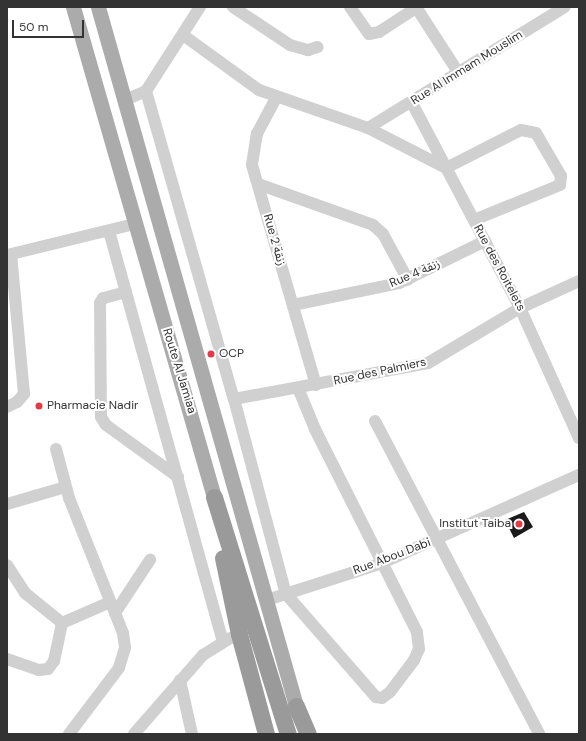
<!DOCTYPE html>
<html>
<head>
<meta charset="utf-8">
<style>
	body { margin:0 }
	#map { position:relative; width:586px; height:741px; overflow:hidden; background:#fff; font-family:"DM Sans","Noto Sans Arabic",sans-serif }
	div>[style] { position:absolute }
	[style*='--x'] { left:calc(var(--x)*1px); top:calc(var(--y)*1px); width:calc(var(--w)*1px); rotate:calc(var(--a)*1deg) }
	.building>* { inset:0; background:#1a1a1a }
	.minor>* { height:12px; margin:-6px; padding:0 6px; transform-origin:6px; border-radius:6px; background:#d0d0d0 }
	.major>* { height:15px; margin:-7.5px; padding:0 7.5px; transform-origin:7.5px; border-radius:7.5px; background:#ababab }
	.highway>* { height:17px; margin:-8.5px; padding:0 8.5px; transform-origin:8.5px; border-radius:8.5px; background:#9a9a9a }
	.dots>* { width:11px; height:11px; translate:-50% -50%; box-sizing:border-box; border:2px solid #fff; border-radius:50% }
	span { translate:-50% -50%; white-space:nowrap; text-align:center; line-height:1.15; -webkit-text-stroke:4px #fff; paint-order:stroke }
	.street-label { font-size:12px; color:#333 }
	.poi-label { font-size:12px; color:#333 }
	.left { translate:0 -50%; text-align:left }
	.right { translate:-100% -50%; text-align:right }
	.frame { position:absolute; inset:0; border:8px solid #333; pointer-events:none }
	.scale { position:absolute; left:12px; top:20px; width:72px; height:18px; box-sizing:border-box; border:2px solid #333; border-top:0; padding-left:5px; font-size:12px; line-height:14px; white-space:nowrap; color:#333; -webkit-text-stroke:3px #fff; paint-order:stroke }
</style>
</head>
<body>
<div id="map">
	<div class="building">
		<div style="clip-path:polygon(524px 512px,533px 527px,514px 538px,505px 520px)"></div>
	</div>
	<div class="minor">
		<div style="--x:233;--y:7;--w:69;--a:33.7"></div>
		<div style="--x:290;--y:45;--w:19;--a:16"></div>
		<div style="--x:308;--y:50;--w:10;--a:-17"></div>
		<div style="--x:350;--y:7;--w:33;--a:55"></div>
		<div style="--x:369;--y:34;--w:10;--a:-11"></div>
		<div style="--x:379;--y:32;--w:44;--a:-33"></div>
		<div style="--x:416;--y:7;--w:77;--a:57.1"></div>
		<div style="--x:183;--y:35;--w:94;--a:35.9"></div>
		<div style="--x:259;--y:90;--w:115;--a:19.2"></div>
		<div style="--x:368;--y:128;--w:88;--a:27.1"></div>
		<div style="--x:446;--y:168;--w:84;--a:-26.9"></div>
		<div style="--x:521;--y:130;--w:15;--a:11"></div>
		<div style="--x:536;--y:133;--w:50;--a:59.8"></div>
		<div style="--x:561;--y:176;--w:9;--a:96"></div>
		<div style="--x:560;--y:185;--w:93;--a:157.9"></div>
		<div style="--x:146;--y:91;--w:320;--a:74.1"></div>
		<div style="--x:234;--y:399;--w:202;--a:75.1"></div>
		<div style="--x:286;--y:594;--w:137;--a:48.9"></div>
		<div style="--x:376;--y:697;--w:6;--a:9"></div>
		<div style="--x:382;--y:698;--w:10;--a:-37"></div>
		<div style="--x:390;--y:692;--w:40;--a:-53"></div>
		<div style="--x:414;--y:660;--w:12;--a:-66"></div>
		<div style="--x:419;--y:649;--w:17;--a:-97"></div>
		<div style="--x:417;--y:632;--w:227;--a:-116.7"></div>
		<div style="--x:315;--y:429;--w:44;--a:-112.5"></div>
		<div style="--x:276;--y:98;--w:40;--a:118"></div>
		<div style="--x:257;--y:133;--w:32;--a:99"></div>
		<div style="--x:252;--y:165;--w:229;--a:73.8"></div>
		<div style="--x:125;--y:100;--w:23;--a:-23"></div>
		<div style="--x:146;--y:91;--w:100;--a:-57.3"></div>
		<div style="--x:412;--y:103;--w:232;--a:62.2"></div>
		<div style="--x:520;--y:308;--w:143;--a:65.6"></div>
		<div style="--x:368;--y:128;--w:231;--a:-31.6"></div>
		<div style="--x:258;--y:184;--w:122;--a:19.6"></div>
		<div style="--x:373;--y:225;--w:13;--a:42"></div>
		<div style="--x:383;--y:234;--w:52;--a:61.5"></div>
		<div style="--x:109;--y:231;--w:426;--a:74.5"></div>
		<div style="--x:7;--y:255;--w:131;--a:-13.7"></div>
		<div style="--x:126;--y:292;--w:24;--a:165"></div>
		<div style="--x:103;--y:298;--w:6;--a:121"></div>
		<div style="--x:100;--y:303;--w:114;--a:89.5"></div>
		<div style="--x:101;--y:417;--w:9;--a:58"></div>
		<div style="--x:106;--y:425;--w:89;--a:35.8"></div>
		<div style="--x:293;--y:305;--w:108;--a:-11.7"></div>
		<div style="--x:399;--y:283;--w:96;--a:-26"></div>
		<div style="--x:234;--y:399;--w:197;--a:-10.5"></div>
		<div style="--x:428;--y:363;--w:107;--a:-30.9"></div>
		<div style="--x:520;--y:308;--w:65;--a:-24.6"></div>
		<div style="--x:7;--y:407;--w:11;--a:-27"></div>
		<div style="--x:17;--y:402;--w:11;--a:-49"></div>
		<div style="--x:24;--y:394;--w:140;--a:-95.3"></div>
		<div style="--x:375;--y:421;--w:353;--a:62.3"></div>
		<div style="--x:56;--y:449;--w:51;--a:75.1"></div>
		<div style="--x:69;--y:498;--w:145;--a:68.2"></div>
		<div style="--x:123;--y:633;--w:15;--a:82"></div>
		<div style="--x:125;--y:648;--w:21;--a:107"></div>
		<div style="--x:119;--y:668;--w:83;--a:127.1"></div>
		<div style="--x:7;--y:504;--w:60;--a:-16.3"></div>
		<div style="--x:7;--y:565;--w:33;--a:57"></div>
		<div style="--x:25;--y:593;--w:48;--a:39"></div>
		<div style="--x:62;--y:623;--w:52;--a:-23.6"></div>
		<div style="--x:267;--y:600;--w:121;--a:-17.8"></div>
		<div style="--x:382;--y:563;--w:216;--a:-24.1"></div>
		<div style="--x:115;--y:613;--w:64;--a:-56.6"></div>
		<div style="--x:7;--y:659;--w:34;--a:19"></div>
		<div style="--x:39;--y:670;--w:9;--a:-6"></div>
		<div style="--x:48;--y:669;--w:10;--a:-53"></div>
		<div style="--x:54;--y:661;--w:39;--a:-78"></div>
		<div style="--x:180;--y:680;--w:55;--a:77.5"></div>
		<div style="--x:134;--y:734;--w:105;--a:-48.9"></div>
		<div style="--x:203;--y:655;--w:32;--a:-32"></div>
	</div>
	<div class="major">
		<div style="--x:73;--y:7;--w:510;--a:73.95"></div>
		<div style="--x:98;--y:7;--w:727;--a:74.18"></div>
	</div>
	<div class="highway">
		<div style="--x:214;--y:497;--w:248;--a:72.7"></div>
		<div style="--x:223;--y:558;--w:78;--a:78.1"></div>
		<div style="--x:239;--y:634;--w:104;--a:74.9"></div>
		<div style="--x:296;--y:706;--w:30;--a:67"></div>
	</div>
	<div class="dots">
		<div style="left:211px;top:354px;background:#e63946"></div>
		<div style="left:39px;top:406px;background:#e63946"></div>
		<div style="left:519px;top:524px;background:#e63946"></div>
	</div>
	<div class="street-label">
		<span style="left:467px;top:68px;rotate:-32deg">Rue Al Immam Mouslim</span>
		<span style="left:274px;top:240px;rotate:74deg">Rue 2 زنقة</span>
		<span style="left:499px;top:268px;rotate:62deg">Rue des Roitelets</span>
		<span style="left:415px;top:274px;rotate:-23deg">Rue 4 زنقة</span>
		<span style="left:179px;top:371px;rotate:73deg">Route Al Jamiaa</span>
		<span style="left:380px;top:372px;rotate:-12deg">Rue des Palmiers</span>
		<span style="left:392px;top:557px;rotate:-21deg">Rue Abou Dabi</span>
	</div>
	<div class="poi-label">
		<span class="left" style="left:219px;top:354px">OCP</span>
		<span class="left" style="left:47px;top:406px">Pharmacie Nadir</span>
		<span class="right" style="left:511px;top:524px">Institut Taiba</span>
	</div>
	<div class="frame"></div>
	<div class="scale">50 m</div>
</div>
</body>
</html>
